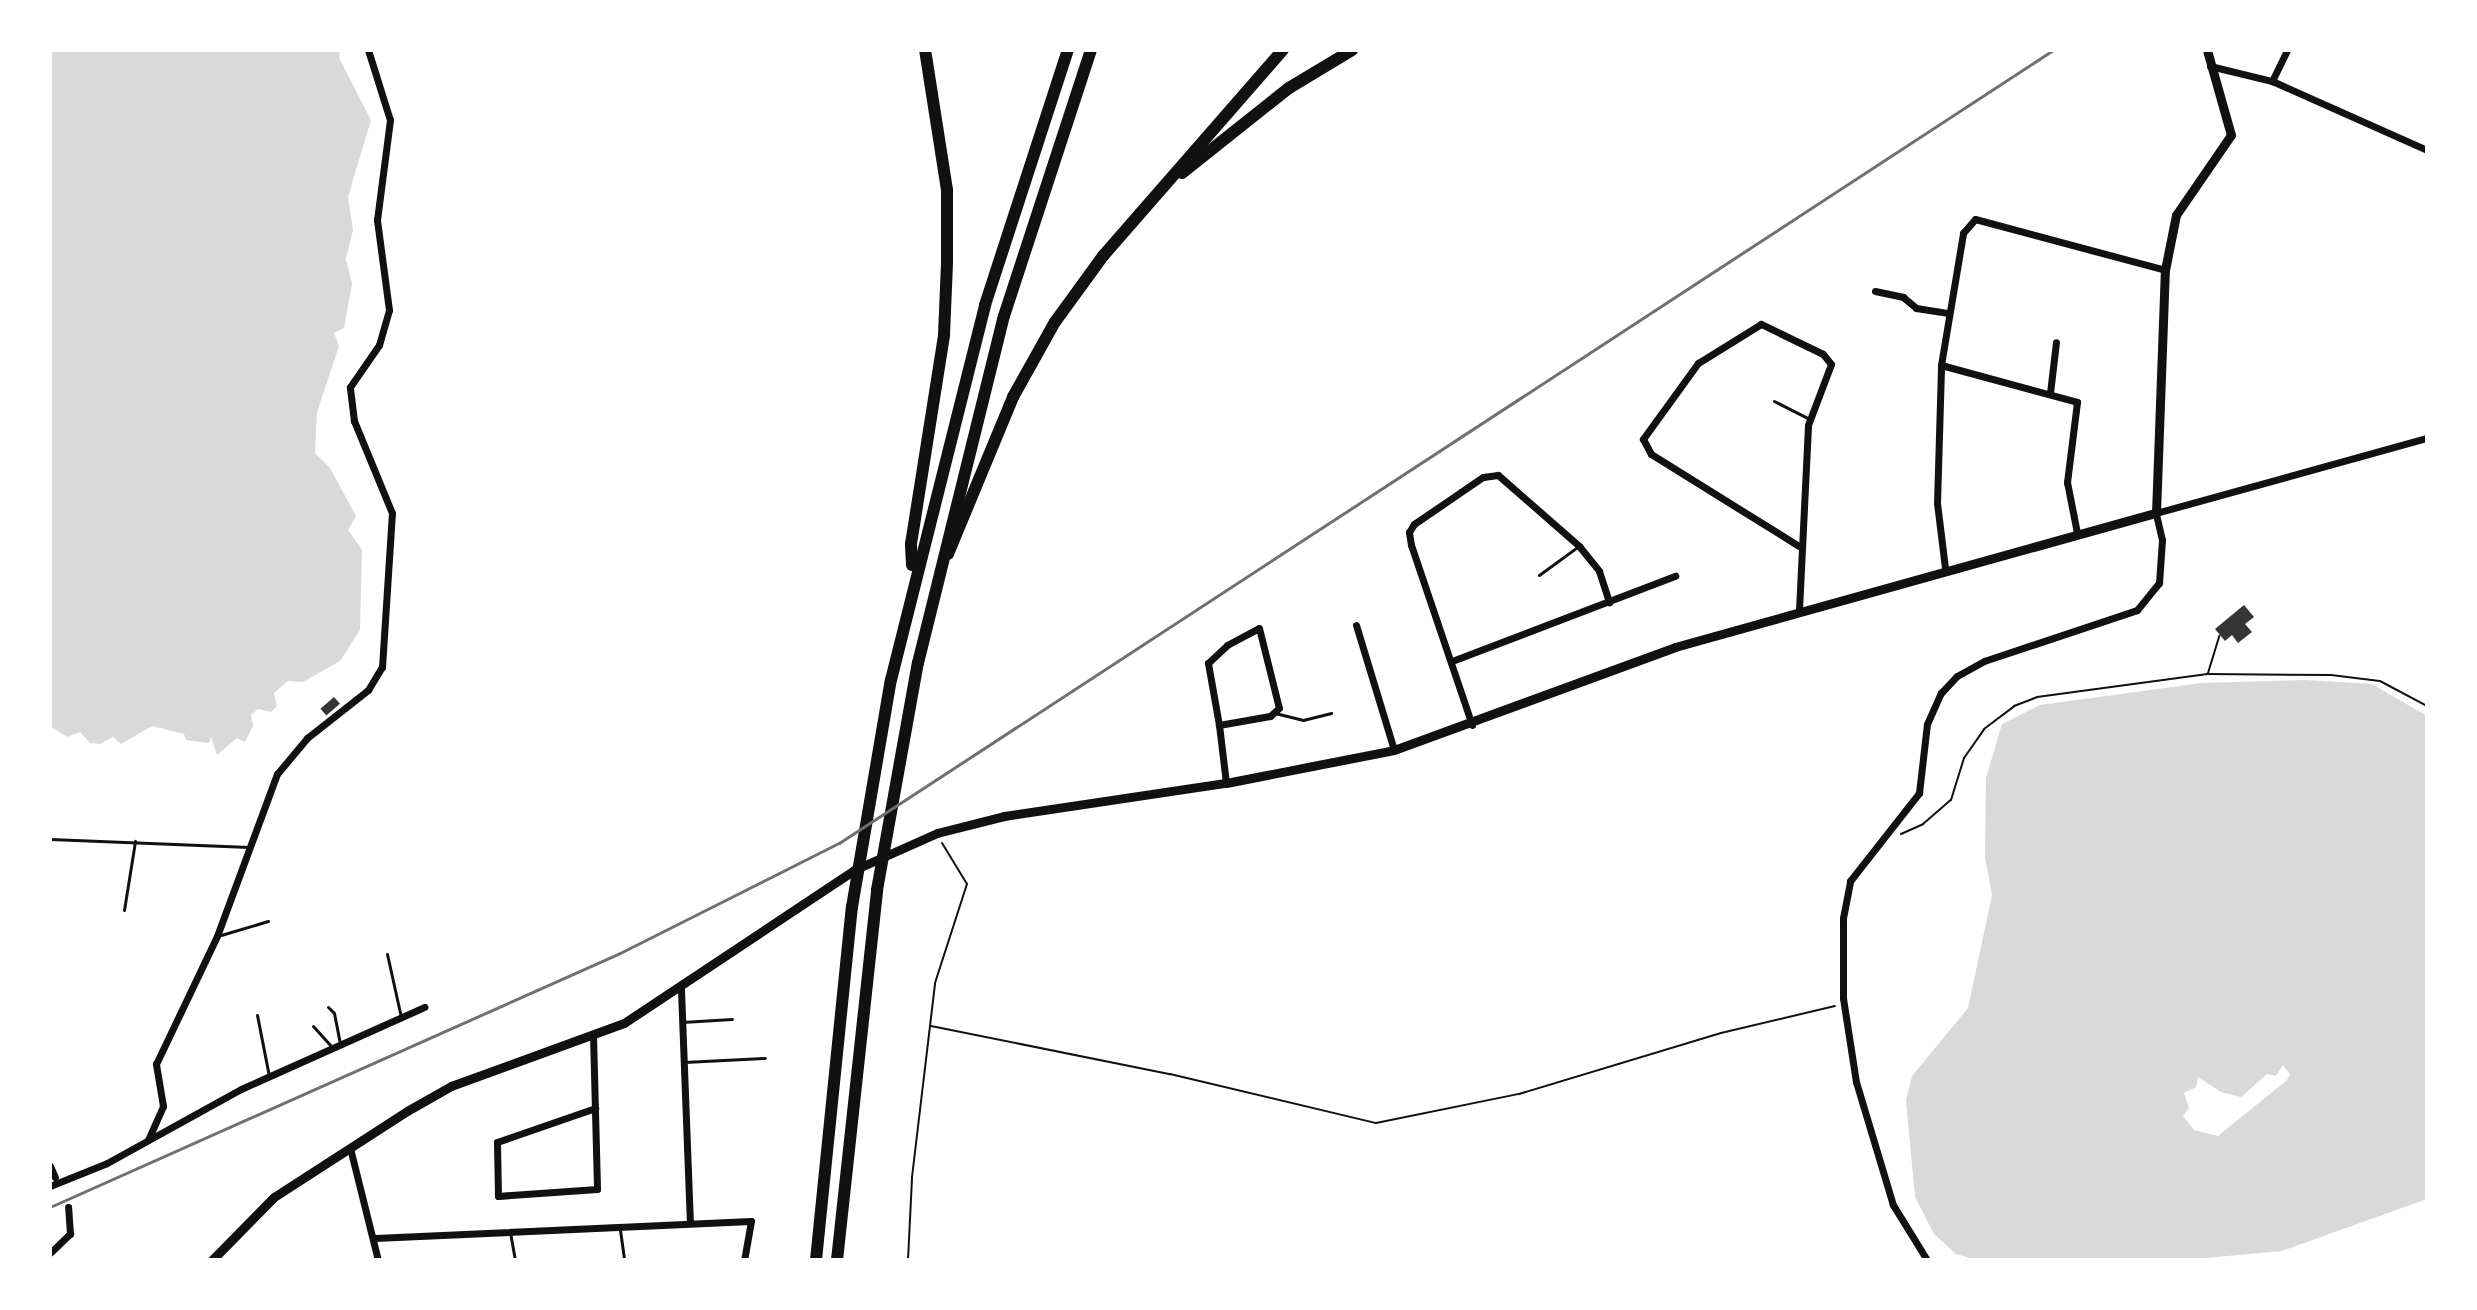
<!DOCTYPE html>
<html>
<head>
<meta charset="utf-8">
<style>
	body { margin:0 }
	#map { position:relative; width:2477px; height:1310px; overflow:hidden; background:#fff; font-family:"Space Grotesk",sans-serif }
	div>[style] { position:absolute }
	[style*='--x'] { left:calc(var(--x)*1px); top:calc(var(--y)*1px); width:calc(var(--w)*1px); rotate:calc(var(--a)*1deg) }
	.water>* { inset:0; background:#d9d9d9 }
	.building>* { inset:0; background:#353535; transform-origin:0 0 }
	.path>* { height:2px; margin:-1px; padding:0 1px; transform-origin:1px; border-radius:1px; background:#111 }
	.service>* { height:3px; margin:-1.5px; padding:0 1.5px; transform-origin:1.5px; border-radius:1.5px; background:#111 }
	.minor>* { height:7px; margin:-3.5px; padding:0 3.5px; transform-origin:3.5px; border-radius:3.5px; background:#111 }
	.tertiary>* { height:9px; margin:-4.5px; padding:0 4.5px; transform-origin:4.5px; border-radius:4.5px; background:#111 }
	.motorway>* { height:12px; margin:-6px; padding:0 6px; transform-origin:6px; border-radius:6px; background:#111 }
	.rail>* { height:3px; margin:-1.5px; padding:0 1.5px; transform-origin:1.5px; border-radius:1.5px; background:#707070 }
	span { translate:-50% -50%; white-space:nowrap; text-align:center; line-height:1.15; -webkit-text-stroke:7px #fff; paint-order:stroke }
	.frame { position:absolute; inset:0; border:52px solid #fff; pointer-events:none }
</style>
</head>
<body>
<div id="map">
	<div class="water">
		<div style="clip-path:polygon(50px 50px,340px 50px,339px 58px,371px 120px,348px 197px,353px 230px,346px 259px,352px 284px,344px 328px,334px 333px,339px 346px,317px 412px,315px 453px,330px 468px,356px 516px,348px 530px,362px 550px,360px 630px,340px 661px,303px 682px,288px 681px,274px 693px,277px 706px,271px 712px,258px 709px,251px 715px,253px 726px,245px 742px,237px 738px,217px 755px,211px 737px,209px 743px,186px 740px,184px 734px,152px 726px,121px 744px,113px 737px,100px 744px,90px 743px,80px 732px,67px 737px,50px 726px)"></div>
		<div style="clip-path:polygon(evenodd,2305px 680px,2372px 684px,2427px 716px,2427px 1199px,2282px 1251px,2184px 1260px,1977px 1260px,1956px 1254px,1934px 1234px,1915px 1197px,1906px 1100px,1912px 1076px,1968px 1008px,1992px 895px,1985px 857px,1986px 778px,2002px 724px,2040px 705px,2201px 683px,2305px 680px,2283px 1065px,2290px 1074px,2287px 1080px,2218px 1136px,2194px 1130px,2183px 1116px,2189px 1108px,2184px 1093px,2196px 1087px,2198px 1077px,2221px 1092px,2241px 1097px,2267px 1074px,2276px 1076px,2283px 1065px)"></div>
	</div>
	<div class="building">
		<div style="clip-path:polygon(2244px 605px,2254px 617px,2245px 624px,2252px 632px,2238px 643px,2232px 635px,2225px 641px,2215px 629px)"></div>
		<div style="left:334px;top:697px;width:9px;height:18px;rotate:49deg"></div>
	</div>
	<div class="path">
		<div style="--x:2208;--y:673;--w:39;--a:-73"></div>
		<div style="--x:1901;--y:834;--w:24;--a:-24"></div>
		<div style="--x:1923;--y:824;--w:37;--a:-41"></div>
		<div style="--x:1951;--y:800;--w:44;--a:-72.8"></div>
		<div style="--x:1964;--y:758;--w:35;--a:-55"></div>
		<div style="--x:1984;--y:729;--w:38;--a:-37"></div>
		<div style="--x:2014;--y:706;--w:25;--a:-21"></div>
		<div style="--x:2037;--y:697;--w:172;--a:-7.7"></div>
		<div style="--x:2207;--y:674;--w:124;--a:0.5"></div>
		<div style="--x:2331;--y:675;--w:49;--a:7"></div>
		<div style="--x:2380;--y:681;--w:53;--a:28"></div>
		<div style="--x:931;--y:1026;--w:244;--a:11.4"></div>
		<div style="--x:1170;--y:1074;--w:212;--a:13.4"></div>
		<div style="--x:1376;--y:1123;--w:146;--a:-11.5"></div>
		<div style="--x:1519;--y:1094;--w:211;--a:-16.8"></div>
		<div style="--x:1721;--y:1033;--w:117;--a:-13.3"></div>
		<div style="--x:908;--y:1260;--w:83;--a:-87.2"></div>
		<div style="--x:912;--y:1177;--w:195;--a:-83.2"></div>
		<div style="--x:935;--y:983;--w:104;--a:-72.1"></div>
		<div style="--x:967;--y:884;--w:48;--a:-121.4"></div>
	</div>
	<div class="service">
		<div style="--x:1774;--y:401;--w:39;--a:27"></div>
		<div style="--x:1539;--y:575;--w:46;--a:-36.1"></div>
		<div style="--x:1275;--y:713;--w:29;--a:14"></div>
		<div style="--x:1303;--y:720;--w:29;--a:-14"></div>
		<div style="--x:50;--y:839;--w:199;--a:2.3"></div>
		<div style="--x:124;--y:910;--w:70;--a:-80.9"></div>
		<div style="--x:221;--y:935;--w:49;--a:-16.6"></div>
		<div style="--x:387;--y:954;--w:65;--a:77.5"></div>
		<div style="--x:328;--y:1007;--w:8;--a:45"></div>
		<div style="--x:334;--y:1013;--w:33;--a:79"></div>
		<div style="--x:257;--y:1015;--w:62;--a:78.9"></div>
		<div style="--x:682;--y:1022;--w:50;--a:-3.4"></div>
		<div style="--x:313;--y:1026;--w:30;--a:48"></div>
		<div style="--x:684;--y:1062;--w:81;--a:-2.8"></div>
		<div style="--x:620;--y:1230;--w:30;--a:82"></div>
		<div style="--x:510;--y:1232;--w:28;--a:80"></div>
	</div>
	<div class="minor">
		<div style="--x:2210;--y:66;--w:64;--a:13.6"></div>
		<div style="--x:2272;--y:81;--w:170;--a:24"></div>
		<div style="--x:2272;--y:81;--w:34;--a:-64"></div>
		<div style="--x:1875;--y:291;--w:29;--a:12"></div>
		<div style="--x:1903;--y:297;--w:17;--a:40"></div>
		<div style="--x:1916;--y:308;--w:33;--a:9"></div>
		<div style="--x:1941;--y:365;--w:134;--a:-80.5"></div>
		<div style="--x:1963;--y:233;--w:18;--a:-49"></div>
		<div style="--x:1975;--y:219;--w:197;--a:15"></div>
		<div style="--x:2050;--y:393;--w:51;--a:-83.3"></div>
		<div style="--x:1945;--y:568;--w:65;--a:-97"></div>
		<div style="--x:1937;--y:503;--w:138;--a:-88.3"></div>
		<div style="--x:1941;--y:365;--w:141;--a:15.2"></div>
		<div style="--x:2077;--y:402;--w:81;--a:97.1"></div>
		<div style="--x:2067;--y:482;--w:52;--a:78.9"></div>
		<div style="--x:1799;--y:610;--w:185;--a:-87.2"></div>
		<div style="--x:1808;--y:425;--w:65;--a:-69.3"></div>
		<div style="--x:1831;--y:364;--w:13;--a:-129"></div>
		<div style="--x:1823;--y:354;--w:69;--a:-154.2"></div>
		<div style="--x:1761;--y:324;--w:74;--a:148.2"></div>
		<div style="--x:1698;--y:363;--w:94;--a:125.9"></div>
		<div style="--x:1643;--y:439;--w:17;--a:62"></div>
		<div style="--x:1651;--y:454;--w:174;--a:31.9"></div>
		<div style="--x:1356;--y:625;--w:131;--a:73.1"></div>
		<div style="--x:1452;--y:661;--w:239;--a:-20.9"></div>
		<div style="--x:1219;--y:725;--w:63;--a:-100.1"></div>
		<div style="--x:1208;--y:663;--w:26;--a:-43"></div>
		<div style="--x:1227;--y:645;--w:36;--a:-28"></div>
		<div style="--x:1259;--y:628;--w:82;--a:76"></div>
		<div style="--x:1279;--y:708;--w:12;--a:138"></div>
		<div style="--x:1270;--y:716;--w:52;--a:170"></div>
		<div style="--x:1219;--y:725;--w:58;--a:83.1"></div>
		<div style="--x:1472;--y:725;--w:190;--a:-108.7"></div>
		<div style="--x:1411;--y:545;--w:13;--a:-99"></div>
		<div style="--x:1409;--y:532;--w:9;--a:-58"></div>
		<div style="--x:1414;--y:524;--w:83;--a:-34.3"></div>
		<div style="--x:1483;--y:477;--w:15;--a:-8"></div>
		<div style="--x:1498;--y:475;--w:108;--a:41.2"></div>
		<div style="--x:1579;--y:546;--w:32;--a:51"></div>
		<div style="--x:1599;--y:571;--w:33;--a:72"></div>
		<div style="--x:681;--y:990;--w:233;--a:87.8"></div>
		<div style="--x:593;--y:1035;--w:154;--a:88.5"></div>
		<div style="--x:597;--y:1189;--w:99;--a:176"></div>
		<div style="--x:498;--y:1196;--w:54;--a:-91.1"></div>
		<div style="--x:497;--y:1142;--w:104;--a:-19.1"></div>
		<div style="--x:148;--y:1140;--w:37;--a:-66"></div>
		<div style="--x:163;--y:1106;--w:43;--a:-99.5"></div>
		<div style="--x:156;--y:1064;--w:142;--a:-64.5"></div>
		<div style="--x:217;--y:936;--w:173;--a:-69.7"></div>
		<div style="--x:277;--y:774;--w:47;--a:-50.2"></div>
		<div style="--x:307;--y:738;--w:78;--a:-38.2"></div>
		<div style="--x:368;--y:690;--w:27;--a:-59"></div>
		<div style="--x:382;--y:667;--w:154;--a:-86.3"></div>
		<div style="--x:392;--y:513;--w:100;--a:-112.4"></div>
		<div style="--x:354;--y:421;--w:34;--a:-97"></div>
		<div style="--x:350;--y:387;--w:51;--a:-55.4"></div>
		<div style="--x:379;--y:345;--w:36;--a:-74"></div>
		<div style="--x:389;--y:310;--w:91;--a:-97.6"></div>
		<div style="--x:377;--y:220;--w:101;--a:-82.6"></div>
		<div style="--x:390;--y:120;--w:73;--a:-107.4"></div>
		<div style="--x:350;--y:1148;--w:115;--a:76"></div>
		<div style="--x:50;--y:1166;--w:12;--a:66"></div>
		<div style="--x:50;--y:1186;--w:61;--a:-22"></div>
		<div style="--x:107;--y:1163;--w:153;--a:-28.9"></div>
		<div style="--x:241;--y:1089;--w:201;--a:-24.1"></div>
		<div style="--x:375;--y:1238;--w:376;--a:-2.6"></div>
		<div style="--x:751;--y:1221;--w:40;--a:100"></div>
		<div style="--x:50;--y:1253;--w:28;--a:-44"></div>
		<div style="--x:70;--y:1234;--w:27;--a:-94"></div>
		<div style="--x:1927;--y:1260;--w:65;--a:-121.7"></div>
		<div style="--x:1893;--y:1205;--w:128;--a:-106.7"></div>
		<div style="--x:1856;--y:1082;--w:85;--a:-98.8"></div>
		<div style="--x:1843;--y:998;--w:80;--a:-90"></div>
		<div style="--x:1843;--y:918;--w:38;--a:-79"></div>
		<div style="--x:1850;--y:881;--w:112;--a:-51.9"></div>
		<div style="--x:1919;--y:793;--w:69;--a:-83.4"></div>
		<div style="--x:1927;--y:724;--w:34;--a:-66"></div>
		<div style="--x:1941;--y:693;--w:23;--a:-47"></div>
		<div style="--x:1957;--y:676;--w:31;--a:-29"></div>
		<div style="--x:1984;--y:661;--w:161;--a:-18.4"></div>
		<div style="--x:2137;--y:610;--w:35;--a:-51"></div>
		<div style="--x:2159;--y:583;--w:43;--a:-86"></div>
		<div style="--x:2162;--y:540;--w:28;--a:-103"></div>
		<div style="--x:2156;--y:513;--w:281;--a:-15.5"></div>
	</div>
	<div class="tertiary">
		<div style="--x:212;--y:1260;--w:88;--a:-45.5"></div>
		<div style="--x:274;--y:1197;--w:158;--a:-32.9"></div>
		<div style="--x:407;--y:1111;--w:51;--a:-29.6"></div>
		<div style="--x:451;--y:1086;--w:184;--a:-20"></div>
		<div style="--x:624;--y:1023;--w:276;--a:-33.6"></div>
		<div style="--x:854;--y:870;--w:91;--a:-24"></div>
		<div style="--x:937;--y:833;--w:69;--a:-14.2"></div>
		<div style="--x:1004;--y:816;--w:224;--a:-8.5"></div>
		<div style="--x:1226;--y:783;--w:171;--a:-11.1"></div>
		<div style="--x:1394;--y:750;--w:299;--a:-20.1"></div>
		<div style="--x:1675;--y:647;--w:499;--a:-15.6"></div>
		<div style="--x:2156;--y:513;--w:243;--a:-87.9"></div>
		<div style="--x:2165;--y:270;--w:56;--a:-78.7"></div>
		<div style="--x:2176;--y:215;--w:97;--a:-55.5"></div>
		<div style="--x:2231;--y:135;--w:88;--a:-105.8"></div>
	</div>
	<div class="motorway">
		<div style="--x:1182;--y:173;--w:137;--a:-38.5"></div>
		<div style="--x:1289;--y:88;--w:74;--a:-31.1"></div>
		<div style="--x:948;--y:554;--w:170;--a:-67.5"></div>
		<div style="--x:1013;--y:397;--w:86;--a:-60.8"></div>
		<div style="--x:1055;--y:322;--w:82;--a:-54"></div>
		<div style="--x:1103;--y:256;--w:274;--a:-48.9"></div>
		<div style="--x:912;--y:565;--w:21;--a:-93"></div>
		<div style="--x:911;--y:544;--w:212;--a:-81"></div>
		<div style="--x:944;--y:335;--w:73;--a:-87.6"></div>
		<div style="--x:947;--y:262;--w:72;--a:-90"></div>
		<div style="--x:947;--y:190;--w:142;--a:-98.9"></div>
		<div style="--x:816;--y:1260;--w:355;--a:-84.2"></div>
		<div style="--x:852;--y:907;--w:230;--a:-80.3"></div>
		<div style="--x:891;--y:680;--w:387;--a:-75.9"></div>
		<div style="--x:985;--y:305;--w:268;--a:-72"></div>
		<div style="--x:837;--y:1260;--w:372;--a:-83.8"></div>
		<div style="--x:877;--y:890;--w:231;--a:-79.8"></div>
		<div style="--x:918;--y:663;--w:357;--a:-76.1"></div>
		<div style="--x:1004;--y:316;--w:280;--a:-71.9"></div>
	</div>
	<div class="rail">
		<div style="--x:50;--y:1207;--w:622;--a:-24.01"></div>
		<div style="--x:618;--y:954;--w:247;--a:-26.7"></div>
		<div style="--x:839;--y:843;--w:1450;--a:-33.15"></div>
	</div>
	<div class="frame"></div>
</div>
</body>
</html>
